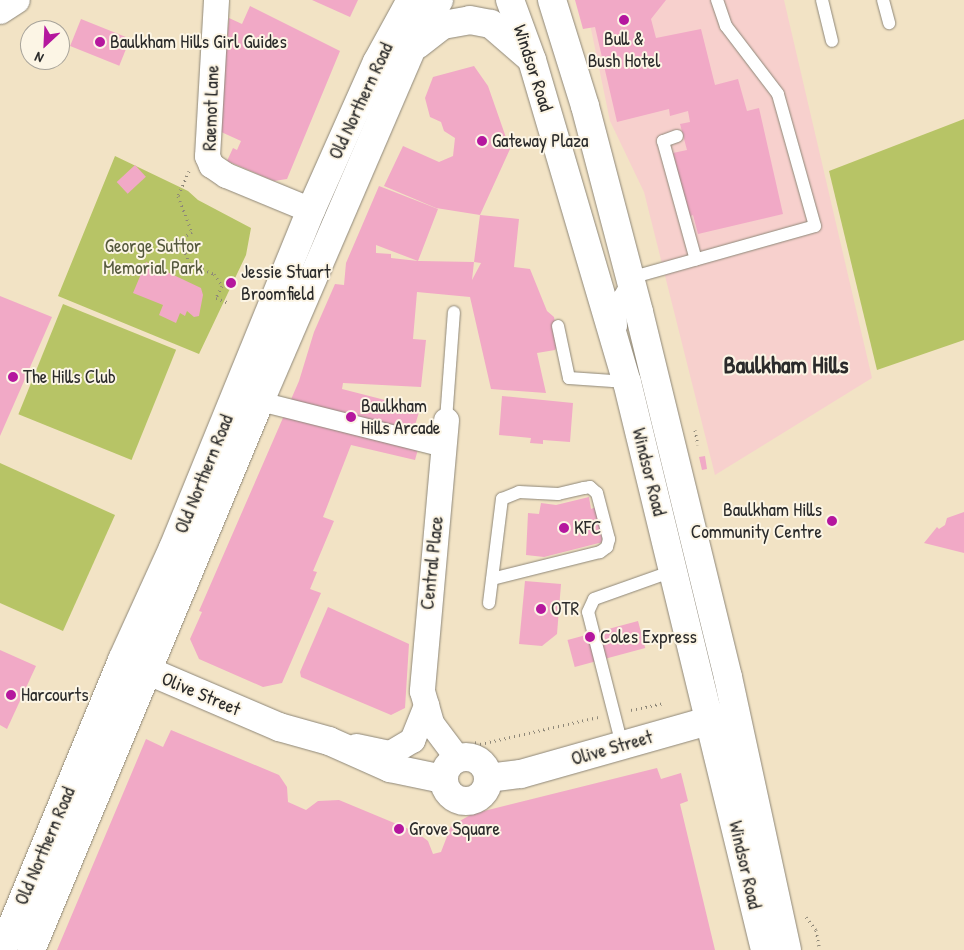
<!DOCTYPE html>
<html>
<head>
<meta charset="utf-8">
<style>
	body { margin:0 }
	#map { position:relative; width:964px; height:950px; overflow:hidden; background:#f2e3c5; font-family:"Patrick Hand",sans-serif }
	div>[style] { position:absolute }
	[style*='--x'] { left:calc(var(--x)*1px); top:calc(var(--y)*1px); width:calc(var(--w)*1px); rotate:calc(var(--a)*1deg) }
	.built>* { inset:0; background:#f7d0cd }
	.green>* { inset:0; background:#b7c466; transform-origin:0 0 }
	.building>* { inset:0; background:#f1a9c6; transform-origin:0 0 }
	.path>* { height:3px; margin-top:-1.5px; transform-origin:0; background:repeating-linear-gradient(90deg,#8e8778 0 1px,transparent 0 5px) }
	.roads { filter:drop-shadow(0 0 1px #8e8778) drop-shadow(0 0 1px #8e8778) }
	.service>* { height:12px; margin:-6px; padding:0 6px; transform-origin:6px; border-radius:6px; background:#fff }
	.pedestrian>* { height:19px; margin:-9.5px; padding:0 9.5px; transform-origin:9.5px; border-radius:9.5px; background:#fff }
	.minor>* { height:25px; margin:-12.5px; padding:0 12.5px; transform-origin:12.5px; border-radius:12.5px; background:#fff }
	.tertiary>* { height:28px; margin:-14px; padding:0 14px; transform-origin:14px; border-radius:14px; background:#fff }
	.tertiary>.ring { margin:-14px; padding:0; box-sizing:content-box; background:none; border:28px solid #fff; border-radius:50% }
	.primary>* { height:28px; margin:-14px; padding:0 14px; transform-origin:14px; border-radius:14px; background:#fff }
	.dots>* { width:14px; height:14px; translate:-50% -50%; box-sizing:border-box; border:2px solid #fcf5e5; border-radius:50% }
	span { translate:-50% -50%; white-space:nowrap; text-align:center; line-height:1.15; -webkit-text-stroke:4px #fcf5e5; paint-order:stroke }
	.poi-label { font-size:19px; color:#2b2b2b }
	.left { translate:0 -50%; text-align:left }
	.right { translate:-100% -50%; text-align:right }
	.street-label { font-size:19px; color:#2b2b2b }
	.park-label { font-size:19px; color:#55593d }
	.district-label { font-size:24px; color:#2b2b2b; font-weight:700 }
	.north { position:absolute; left:20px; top:20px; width:50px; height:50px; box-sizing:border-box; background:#fcf5e5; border:1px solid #a8a49b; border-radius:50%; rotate:205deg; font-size:14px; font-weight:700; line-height:20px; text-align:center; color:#2b2b2b }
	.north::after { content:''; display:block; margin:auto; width:18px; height:22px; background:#b5179e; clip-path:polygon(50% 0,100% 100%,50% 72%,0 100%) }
</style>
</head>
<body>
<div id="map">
	<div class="built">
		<div style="clip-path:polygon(585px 0,784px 0,872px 378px,715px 475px,644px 192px,610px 121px)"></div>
	</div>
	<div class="green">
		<div style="clip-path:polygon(964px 119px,964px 340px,877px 370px,829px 171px)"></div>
		<div style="clip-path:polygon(115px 156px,188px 191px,198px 200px,251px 228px,246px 255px,199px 354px,58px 296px)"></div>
		<div style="left:63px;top:304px;width:122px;height:119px;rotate:22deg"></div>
		<div style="clip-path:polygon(0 463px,115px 515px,63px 631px,0 603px)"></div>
	</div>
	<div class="building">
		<div style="clip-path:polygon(312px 0,358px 0,350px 17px)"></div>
		<div style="clip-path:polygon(575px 0,666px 0,651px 19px,656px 38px,701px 29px,715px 85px,738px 79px,747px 111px,759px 108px,783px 214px,698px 234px,693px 215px,688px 217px,673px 153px,687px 150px,680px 124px,690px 122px,688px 111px,670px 116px,669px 109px,617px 122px,595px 27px,583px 29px)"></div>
		<div style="clip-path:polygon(250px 6px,340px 51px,287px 179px,274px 181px,227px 161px,233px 148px,237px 150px,241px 141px,219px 131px,229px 18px,242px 24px)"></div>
		<div style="left:81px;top:19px;width:53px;height:29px;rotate:22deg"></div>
		<div style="clip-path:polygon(474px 66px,488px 86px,510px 149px,480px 215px,436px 208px,384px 186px,403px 146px,439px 162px,453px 156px,455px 138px,444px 131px,441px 122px,430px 117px,425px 98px,433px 77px)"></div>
		<div style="left:135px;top:165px;width:16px;height:25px;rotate:47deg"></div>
		<div style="clip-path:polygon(evenodd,379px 186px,438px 209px,418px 261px,376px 245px,376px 253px,391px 254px,391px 258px,418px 261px,420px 261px,474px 262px,480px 215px,519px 219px,514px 267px,530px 269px,547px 311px,554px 317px,559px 343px,555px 350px,537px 353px,546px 393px,491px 389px,470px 297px,417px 292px,413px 339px,426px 340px,421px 387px,343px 383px,342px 389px,420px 409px,415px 425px,424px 428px,415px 460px,351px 445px,323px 517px,334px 521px,313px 571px,317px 572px,310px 589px,321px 593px,282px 683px,263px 687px,199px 659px,190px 639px,202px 612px,199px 611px,299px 381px,314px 332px,335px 284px,344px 285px,346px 263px,379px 186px,474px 262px,481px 263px,472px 280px,474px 262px)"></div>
		<div style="clip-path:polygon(146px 262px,201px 288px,203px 295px,199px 316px,194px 317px,187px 311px,185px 316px,180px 313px,176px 323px,159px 315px,163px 305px,133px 293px)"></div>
		<div style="clip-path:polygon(0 296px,52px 317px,0 436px)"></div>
		<div style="clip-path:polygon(502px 396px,573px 403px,570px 442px,543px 440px,543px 444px,530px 443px,531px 438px,499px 435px)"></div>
		<div style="clip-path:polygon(705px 456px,707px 469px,702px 470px,699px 457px)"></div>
		<div style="clip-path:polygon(589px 497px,591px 509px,596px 507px,603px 542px,544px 557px,526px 555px,528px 513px,539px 514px,541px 503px,556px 505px)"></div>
		<div style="clip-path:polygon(964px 512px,964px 553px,924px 543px,937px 527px,939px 529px,945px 525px,947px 518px)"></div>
		<div style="clip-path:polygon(525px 581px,561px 584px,557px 634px,542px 646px,519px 644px)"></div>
		<div style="clip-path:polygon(328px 607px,409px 644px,405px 708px,391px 715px,301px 677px,300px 672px)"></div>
		<div style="left:638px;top:621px;width:28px;height:73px;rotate:75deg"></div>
		<div style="clip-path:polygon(0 650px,36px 666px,7px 729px,0 725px)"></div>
		<div style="clip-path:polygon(171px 730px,279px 775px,287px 787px,288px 802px,306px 810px,318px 801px,339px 800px,416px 832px,428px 841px,433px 854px,441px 852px,451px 826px,472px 814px,657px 768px,661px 779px,681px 773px,688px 801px,680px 804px,715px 950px,57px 950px,146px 739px,163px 747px)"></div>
	</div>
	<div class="path">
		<div style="--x:189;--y:171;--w:27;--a:114"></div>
		<div style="--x:178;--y:196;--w:39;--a:69"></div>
		<div style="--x:192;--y:232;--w:14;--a:150"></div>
		<div style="--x:180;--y:239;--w:26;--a:69"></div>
		<div style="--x:189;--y:263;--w:27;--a:24"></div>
		<div style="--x:214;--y:274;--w:14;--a:56"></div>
		<div style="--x:222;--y:286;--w:13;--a:117"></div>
		<div style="--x:216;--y:298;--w:14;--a:21"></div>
		<div style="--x:695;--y:430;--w:15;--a:79"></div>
		<div style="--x:631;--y:710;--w:34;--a:-12"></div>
		<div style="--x:475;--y:742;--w:5;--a:22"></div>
		<div style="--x:480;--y:744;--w:121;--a:-12.9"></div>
		<div style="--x:806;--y:917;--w:16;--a:52"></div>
		<div style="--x:816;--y:930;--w:20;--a:79"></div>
	</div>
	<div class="roads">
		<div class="service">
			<div style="--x:822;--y:0;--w:42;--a:76.3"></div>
			<div style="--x:883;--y:0;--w:24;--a:75"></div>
			<div style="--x:677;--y:136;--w:15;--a:160"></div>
			<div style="--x:663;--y:141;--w:123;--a:74.5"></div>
			<div style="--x:558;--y:326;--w:53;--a:78.1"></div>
			<div style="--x:569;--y:378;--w:58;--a:3.9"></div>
			<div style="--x:627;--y:382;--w:3;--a:-90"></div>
			<div style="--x:621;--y:327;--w:32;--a:-92"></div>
			<div style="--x:620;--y:295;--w:20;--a:-60"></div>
			<div style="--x:630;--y:278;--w:192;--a:-15.7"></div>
			<div style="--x:815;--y:226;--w:137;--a:-105.7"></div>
			<div style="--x:778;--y:94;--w:86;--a:-127.4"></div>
			<div style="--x:726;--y:26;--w:28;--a:-109"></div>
			<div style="--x:446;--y:420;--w:108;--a:-85.8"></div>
			<div style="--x:489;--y:603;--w:105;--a:-82.9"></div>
			<div style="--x:502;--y:499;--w:18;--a:-22"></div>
			<div style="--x:519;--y:492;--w:39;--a:3"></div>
			<div style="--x:558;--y:494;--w:27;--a:-13"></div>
			<div style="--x:584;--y:488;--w:6;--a:-9"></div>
			<div style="--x:590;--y:487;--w:9;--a:41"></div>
			<div style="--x:597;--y:493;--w:48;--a:75.4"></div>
			<div style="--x:609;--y:539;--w:8;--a:104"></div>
			<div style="--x:607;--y:547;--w:9;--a:144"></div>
			<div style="--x:600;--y:552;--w:111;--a:166"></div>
			<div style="--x:622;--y:745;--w:137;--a:-104.3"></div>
			<div style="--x:588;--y:612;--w:14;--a:-65"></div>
			<div style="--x:594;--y:599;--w:84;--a:-19.5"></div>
		</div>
		<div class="pedestrian">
			<div style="--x:260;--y:401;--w:189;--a:14.1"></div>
		</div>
		<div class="minor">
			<div style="--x:216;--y:0;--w:156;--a:93.3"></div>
			<div style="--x:207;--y:156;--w:10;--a:66"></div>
			<div style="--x:211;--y:165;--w:18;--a:34"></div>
			<div style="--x:226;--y:175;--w:92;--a:22.4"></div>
			<div style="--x:0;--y:11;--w:20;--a:-33"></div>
			<div style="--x:446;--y:420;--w:272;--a:95.1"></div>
			<div style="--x:422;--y:691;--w:33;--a:74"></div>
			<div style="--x:431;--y:723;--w:45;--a:53.1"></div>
			<div style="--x:356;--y:746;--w:35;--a:12"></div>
			<div style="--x:390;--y:753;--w:26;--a:-31"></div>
			<div style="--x:412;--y:740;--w:38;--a:-68"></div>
		</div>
		<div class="tertiary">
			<div style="--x:125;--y:661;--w:168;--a:23.2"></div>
			<div style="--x:279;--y:727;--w:52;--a:15.6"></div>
			<div style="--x:329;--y:741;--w:67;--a:23.9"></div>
			<div style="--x:390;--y:768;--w:54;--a:11.7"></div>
			<div class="ring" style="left:444px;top:757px;width:16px;height:16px"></div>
			<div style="--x:488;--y:778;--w:33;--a:-7"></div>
			<div style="--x:521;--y:774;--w:220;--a:-15.8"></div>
		</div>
		<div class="primary">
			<div style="--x:510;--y:0;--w:64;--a:69.9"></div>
			<div style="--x:532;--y:60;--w:336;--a:73.6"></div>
			<div style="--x:627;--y:382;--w:585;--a:76.34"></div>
			<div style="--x:552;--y:0;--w:111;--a:72.7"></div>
			<div style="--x:585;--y:106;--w:213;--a:75.3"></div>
			<div style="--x:639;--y:312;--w:376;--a:76.3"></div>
			<div style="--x:728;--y:677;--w:279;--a:77.8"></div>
			<div style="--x:417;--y:45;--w:33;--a:-38"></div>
			<div style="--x:443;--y:25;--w:27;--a:-10"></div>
			<div style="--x:470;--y:20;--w:21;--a:11"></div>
			<div style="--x:491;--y:24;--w:50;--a:41"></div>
			<div style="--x:2;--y:950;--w:314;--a:-67.5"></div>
			<div style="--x:122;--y:660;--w:123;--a:-65.5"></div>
			<div style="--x:173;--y:548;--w:365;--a:-67.8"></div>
			<div style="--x:311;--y:210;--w:162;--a:-66"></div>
			<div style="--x:377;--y:62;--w:71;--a:-61.3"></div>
			<div style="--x:31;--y:950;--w:595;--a:-67.36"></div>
			<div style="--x:260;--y:401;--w:384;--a:-66.7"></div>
			<div style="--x:412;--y:48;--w:55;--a:-60.6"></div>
		</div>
	</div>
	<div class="dots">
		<div style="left:624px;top:20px;background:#b5179e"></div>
		<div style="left:100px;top:42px;background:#b5179e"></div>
		<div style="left:482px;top:141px;background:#b5179e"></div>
		<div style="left:231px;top:283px;background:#b5179e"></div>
		<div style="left:13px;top:377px;background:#b5179e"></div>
		<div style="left:351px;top:417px;background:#b5179e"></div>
		<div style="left:832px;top:521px;background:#b5179e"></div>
		<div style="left:564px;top:528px;background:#b5179e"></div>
		<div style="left:541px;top:609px;background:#b5179e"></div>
		<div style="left:590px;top:637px;background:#b5179e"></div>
		<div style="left:11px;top:695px;background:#b5179e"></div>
		<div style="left:399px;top:829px;background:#b5179e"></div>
	</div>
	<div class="poi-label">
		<span style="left:624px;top:50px">Bull &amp;<br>Bush Hotel</span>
		<span class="left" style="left:110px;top:42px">Baulkham Hills Girl Guides</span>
		<span class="left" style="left:492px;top:141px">Gateway Plaza</span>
		<span class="left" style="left:241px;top:283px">Jessie Stuart<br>Broomfield</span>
		<span class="left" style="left:23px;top:377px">The Hills Club</span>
		<span class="left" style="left:361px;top:417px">Baulkham<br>Hills Arcade</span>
		<span class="right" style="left:822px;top:521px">Baulkham Hills<br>Community Centre</span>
		<span class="left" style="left:574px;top:528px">KFC</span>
		<span class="left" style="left:551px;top:609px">OTR</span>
		<span class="left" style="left:600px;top:637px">Coles Express</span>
		<span class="left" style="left:21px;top:695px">Harcourts</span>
		<span class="left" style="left:409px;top:829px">Grove Square</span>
	</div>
	<div class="street-label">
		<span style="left:533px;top:68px;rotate:72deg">Windsor Road</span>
		<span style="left:361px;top:101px;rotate:-65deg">Old Northern Road</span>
		<span style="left:211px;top:108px;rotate:-88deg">Raemot Lane</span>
		<span style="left:649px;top:472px;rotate:76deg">Windsor Road</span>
		<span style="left:204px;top:474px;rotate:-68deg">Old Northern Road</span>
		<span style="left:432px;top:563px;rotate:-84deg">Central Place</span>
		<span style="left:201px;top:694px;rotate:23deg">Olive Street</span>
		<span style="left:612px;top:748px;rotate:-16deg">Olive Street</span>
		<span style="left:45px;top:846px;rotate:-67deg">Old Northern Road</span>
		<span style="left:745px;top:865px;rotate:77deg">Windsor Road</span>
	</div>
	<div class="park-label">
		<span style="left:153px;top:257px">George Suttor<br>Memorial Park</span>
	</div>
	<div class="district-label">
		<span style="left:786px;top:365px">Baulkham Hills</span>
	</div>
	<div class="north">N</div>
</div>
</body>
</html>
